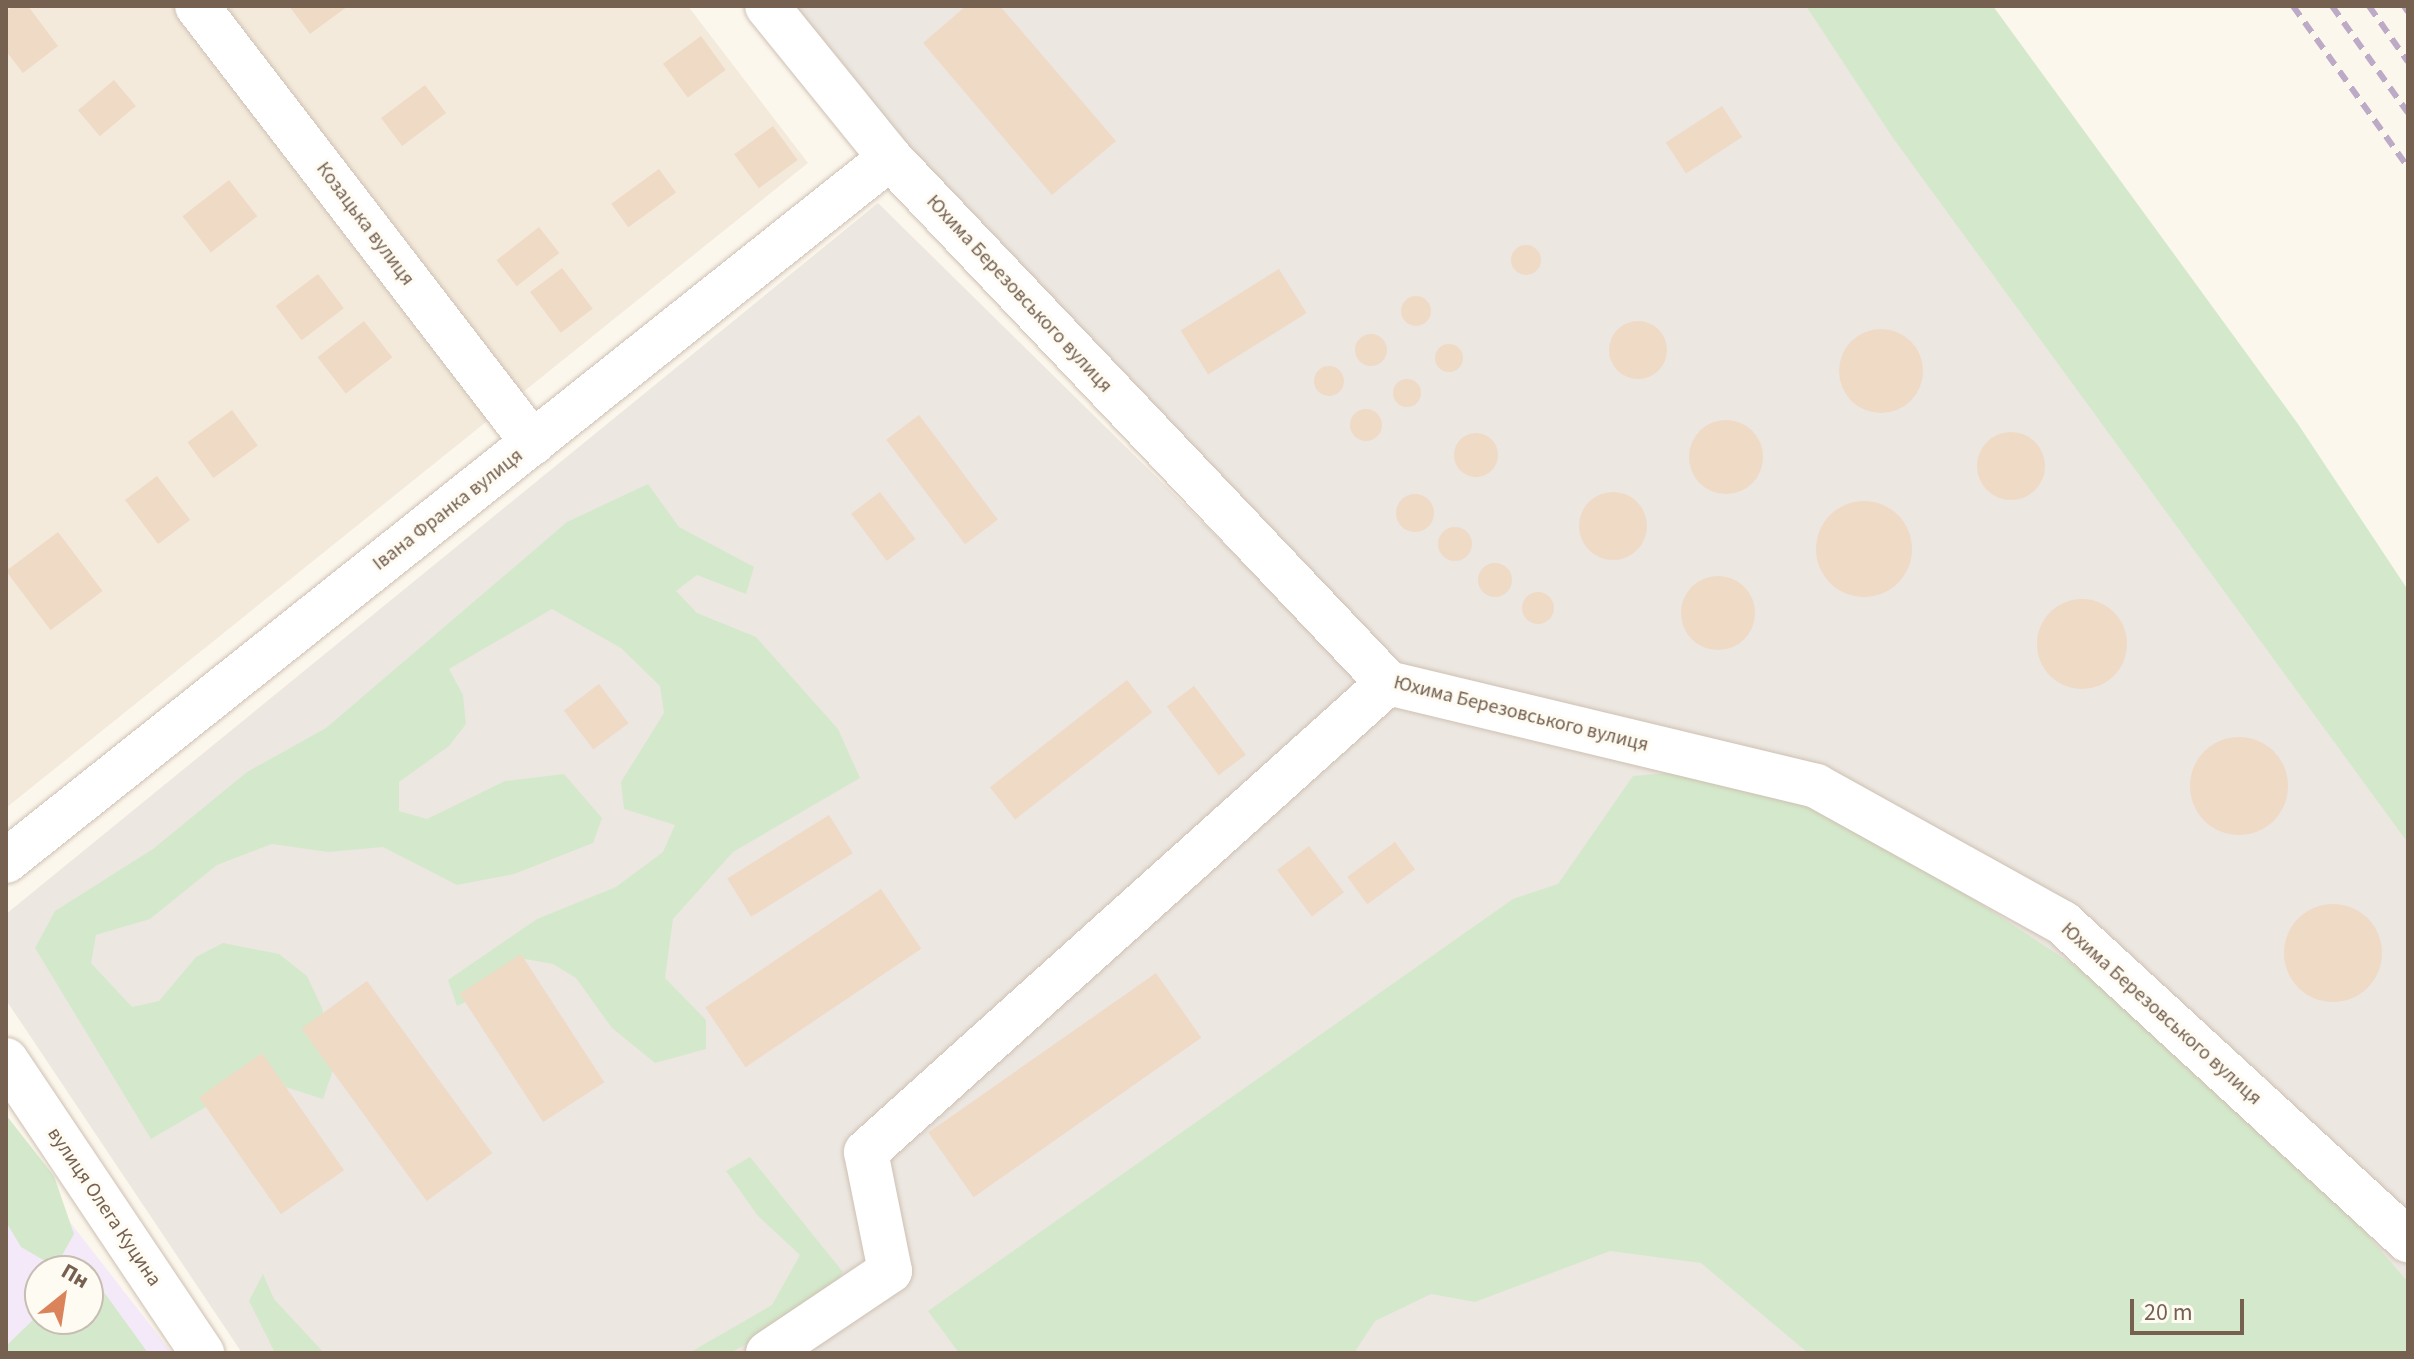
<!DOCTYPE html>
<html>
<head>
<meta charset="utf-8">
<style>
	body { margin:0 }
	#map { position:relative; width:2414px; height:1359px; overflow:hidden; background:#fcf7ed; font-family:"Source Sans 3",sans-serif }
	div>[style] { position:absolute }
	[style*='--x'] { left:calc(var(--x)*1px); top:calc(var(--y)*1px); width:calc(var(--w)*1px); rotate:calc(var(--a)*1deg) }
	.residential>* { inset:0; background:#f3eadb }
	.industrial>* { inset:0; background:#ece7e1 }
	.education>* { inset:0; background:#f4e9f8 }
	.green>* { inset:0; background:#d4e9cb }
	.building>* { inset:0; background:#efdac6; transform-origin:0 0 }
	.round { border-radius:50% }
	.roads { filter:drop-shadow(0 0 2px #cec0b2) drop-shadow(0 0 2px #cec0b2) }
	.minor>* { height:44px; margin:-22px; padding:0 22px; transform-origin:22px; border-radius:22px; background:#fff }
	.rail>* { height:6px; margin-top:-3px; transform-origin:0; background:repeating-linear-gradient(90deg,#bcaac6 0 12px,transparent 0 20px) }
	span { translate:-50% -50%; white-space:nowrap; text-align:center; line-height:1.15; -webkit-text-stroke:6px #fefbf3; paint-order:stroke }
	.street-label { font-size:20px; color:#766150 }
	.frame { position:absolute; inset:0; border:8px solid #766150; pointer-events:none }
	.north { position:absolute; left:24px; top:1255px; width:80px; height:80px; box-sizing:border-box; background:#fefbf3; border:2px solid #c8bdb2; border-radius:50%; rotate:30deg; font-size:22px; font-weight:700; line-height:32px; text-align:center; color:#766150 }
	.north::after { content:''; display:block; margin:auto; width:28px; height:36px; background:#db845c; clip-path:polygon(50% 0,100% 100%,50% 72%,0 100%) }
	.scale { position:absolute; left:2130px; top:1299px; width:114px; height:36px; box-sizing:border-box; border:4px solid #766150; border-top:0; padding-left:10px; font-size:24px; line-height:28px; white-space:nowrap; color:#766150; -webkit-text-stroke:6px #fefbf3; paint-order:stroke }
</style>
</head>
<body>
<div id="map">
	<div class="residential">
		<div style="clip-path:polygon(6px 6px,688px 6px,808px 163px,6px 808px)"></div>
	</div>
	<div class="industrial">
		<div style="clip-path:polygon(767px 6px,1848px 6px,2408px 804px,2408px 1240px,2063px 923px,1816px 786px,1388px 683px)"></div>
		<div style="clip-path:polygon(878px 203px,1383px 700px,1810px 796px,2060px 930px,2408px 1263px,2408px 1353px,242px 1353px,6px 1000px,6px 914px)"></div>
	</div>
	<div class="education">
		<div style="clip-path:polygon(evenodd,6px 1140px,172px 1353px,6px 1353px,6px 1140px,40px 1271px,88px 1271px,88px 1319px,40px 1319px,40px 1271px)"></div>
	</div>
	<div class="green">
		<div style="clip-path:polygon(1806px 6px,1993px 6px,2298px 424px,2408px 590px,2408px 843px,1893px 138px)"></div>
		<div style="clip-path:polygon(648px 484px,679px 527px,754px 567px,746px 594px,697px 575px,676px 591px,697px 613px,756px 637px,838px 729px,860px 778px,733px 852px,673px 919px,665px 978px,706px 1020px,706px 1049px,655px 1063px,612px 1028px,576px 978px,553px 964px,525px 959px,508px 982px,457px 1006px,448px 980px,537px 919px,616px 887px,663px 852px,675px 825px,624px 809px,621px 782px,664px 713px,660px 686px,621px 648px,552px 609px,449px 669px,463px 695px,466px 724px,449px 746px,399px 782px,399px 811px,427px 819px,505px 781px,564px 774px,602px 818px,593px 843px,514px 874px,457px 885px,383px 847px,328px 852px,272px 844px,217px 865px,150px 919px,96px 935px,91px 963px,132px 1007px,159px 1001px,196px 957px,223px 943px,279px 954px,307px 976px,322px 1008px,333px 1070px,323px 1099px,267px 1081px,240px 1087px,151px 1139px,35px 948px,55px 911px,153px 849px,247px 772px,326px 728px,567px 522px)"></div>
		<div style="clip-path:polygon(1679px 772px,1812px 808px,1896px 848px,2092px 977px,2325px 1186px,2408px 1282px,2408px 1353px,1808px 1353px,1701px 1263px,1610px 1251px,1475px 1302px,1431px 1294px,1375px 1321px,1354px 1353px,959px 1353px,928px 1311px,1513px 899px,1558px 884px,1633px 776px)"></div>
		<div style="clip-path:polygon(6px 1115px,54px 1176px,74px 1234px,60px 1259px,45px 1261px,21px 1247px,6px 1222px)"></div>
		<div style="clip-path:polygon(750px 1157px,843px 1272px,825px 1301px,730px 1353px,689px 1353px,772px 1305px,800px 1255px,758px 1216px,726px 1171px)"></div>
		<div style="clip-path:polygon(263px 1274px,274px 1299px,324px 1353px,275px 1353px,249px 1301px)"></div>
		<div style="clip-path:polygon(93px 1277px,148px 1353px,6px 1353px,6px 1346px,40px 1313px,40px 1319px,88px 1319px,88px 1280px)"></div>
	</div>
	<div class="building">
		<div style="clip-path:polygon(13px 6px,28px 6px,58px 46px,23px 73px,6px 51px,6px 12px)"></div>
		<div style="clip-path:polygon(289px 6px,348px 6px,310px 34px)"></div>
		<div style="clip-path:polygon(966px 6px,1000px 6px,1116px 141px,1052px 195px,923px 43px)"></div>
		<div style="left:701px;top:36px;width:42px;height:47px;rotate:54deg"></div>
		<div style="left:114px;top:80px;width:34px;height:47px;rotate:50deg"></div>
		<div style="left:425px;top:85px;width:35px;height:55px;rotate:53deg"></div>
		<div style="left:1722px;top:106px;width:37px;height:67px;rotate:57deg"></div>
		<div style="left:773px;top:126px;width:42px;height:48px;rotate:54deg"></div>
		<div style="left:659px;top:169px;width:29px;height:59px;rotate:54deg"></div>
		<div style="left:229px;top:180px;width:46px;height:59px;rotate:52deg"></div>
		<div style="left:539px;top:227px;width:33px;height:54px;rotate:52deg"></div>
		<div class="round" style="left:1511px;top:245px;width:30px;height:30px"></div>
		<div style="left:562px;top:268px;width:51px;height:40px;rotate:53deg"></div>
		<div style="left:1279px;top:269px;width:52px;height:116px;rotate:58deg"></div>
		<div style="left:318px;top:274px;width:43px;height:53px;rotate:53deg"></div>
		<div class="round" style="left:1401px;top:296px;width:30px;height:30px"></div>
		<div style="left:364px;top:321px;width:46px;height:59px;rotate:52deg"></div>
		<div class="round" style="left:1609px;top:321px;width:58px;height:58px"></div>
		<div class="round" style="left:1839px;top:329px;width:84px;height:84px"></div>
		<div class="round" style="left:1355px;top:334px;width:32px;height:32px"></div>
		<div class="round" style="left:1435px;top:344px;width:28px;height:28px"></div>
		<div class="round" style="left:1314px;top:366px;width:30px;height:30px"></div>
		<div class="round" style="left:1393px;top:379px;width:28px;height:28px"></div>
		<div class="round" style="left:1350px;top:409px;width:32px;height:32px"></div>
		<div style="left:232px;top:410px;width:44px;height:55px;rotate:54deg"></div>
		<div style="left:919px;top:415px;width:131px;height:41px;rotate:53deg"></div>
		<div class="round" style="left:1689px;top:420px;width:74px;height:74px"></div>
		<div class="round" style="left:1977px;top:432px;width:68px;height:68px"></div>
		<div class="round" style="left:1454px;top:433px;width:44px;height:44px"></div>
		<div style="left:157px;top:476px;width:55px;height:40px;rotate:53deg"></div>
		<div class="round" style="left:1579px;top:492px;width:68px;height:68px"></div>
		<div style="left:880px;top:492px;width:59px;height:36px;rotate:53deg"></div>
		<div class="round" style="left:1396px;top:494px;width:38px;height:38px"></div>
		<div class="round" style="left:1816px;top:501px;width:96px;height:96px"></div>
		<div class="round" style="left:1438px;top:527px;width:34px;height:34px"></div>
		<div style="left:58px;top:532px;width:74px;height:65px;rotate:53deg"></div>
		<div class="round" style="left:1478px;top:563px;width:34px;height:34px"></div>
		<div class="round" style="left:1681px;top:576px;width:74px;height:74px"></div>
		<div class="round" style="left:1522px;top:592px;width:32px;height:32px"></div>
		<div class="round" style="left:2037px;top:599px;width:90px;height:90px"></div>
		<div style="left:1127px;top:680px;width:41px;height:174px;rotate:52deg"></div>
		<div style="left:599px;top:684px;width:49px;height:44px;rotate:53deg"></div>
		<div style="left:1194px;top:686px;width:86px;height:34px;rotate:53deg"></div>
		<div class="round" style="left:2190px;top:737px;width:98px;height:98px"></div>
		<div style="left:829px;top:815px;width:45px;height:120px;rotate:58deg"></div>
		<div style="left:1395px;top:842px;width:34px;height:59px;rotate:54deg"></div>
		<div style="left:1309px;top:846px;width:58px;height:40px;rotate:53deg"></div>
		<div style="left:881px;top:889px;width:72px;height:212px;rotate:56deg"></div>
		<div class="round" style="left:2284px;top:904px;width:98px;height:98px"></div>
		<div style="left:521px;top:954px;width:153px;height:73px;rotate:57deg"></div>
		<div style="left:1156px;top:973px;width:79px;height:278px;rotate:55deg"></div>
		<div style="left:367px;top:981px;width:213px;height:81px;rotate:54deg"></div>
		<div style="left:262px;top:1053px;width:143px;height:77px;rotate:55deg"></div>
	</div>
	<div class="roads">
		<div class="minor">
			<div style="--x:197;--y:6;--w:551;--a:52.44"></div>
			<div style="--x:767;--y:6;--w:196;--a:51"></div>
			<div style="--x:890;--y:158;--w:724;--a:46.51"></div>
			<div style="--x:1388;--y:683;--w:440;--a:13.5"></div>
			<div style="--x:1816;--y:786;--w:282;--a:29"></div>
			<div style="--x:2063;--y:923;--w:469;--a:42.6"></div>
			<div style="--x:6;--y:861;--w:1129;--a:-38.49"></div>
			<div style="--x:6;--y:1060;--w:353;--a:56.2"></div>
			<div style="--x:768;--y:1353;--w:147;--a:-33.9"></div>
			<div style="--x:890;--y:1271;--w:121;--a:-101.4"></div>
			<div style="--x:866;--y:1152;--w:702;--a:-41.94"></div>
		</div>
	</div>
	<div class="rail">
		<div style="--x:2293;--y:6;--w:198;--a:54.5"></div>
		<div style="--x:2332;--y:6;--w:131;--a:54.6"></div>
		<div style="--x:2369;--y:6;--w:68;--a:55.1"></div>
		<div style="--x:2404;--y:6;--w:7;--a:56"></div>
	</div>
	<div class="street-label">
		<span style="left:365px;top:224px;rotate:53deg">Козацька вулиця</span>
		<span style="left:1019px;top:294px;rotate:47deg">Юхима Березовського вулиця</span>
		<span style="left:448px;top:510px;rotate:-38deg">Івана Франка вулиця</span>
		<span style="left:1521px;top:714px;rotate:14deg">Юхима Березовського вулиця</span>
		<span style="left:2161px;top:1014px;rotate:42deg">Юхима Березовського вулиця</span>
		<span style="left:104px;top:1207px;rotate:56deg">вулиця Олега Куцина</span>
	</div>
	<div class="frame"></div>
	<div class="north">Пн</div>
	<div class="scale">20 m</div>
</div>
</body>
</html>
